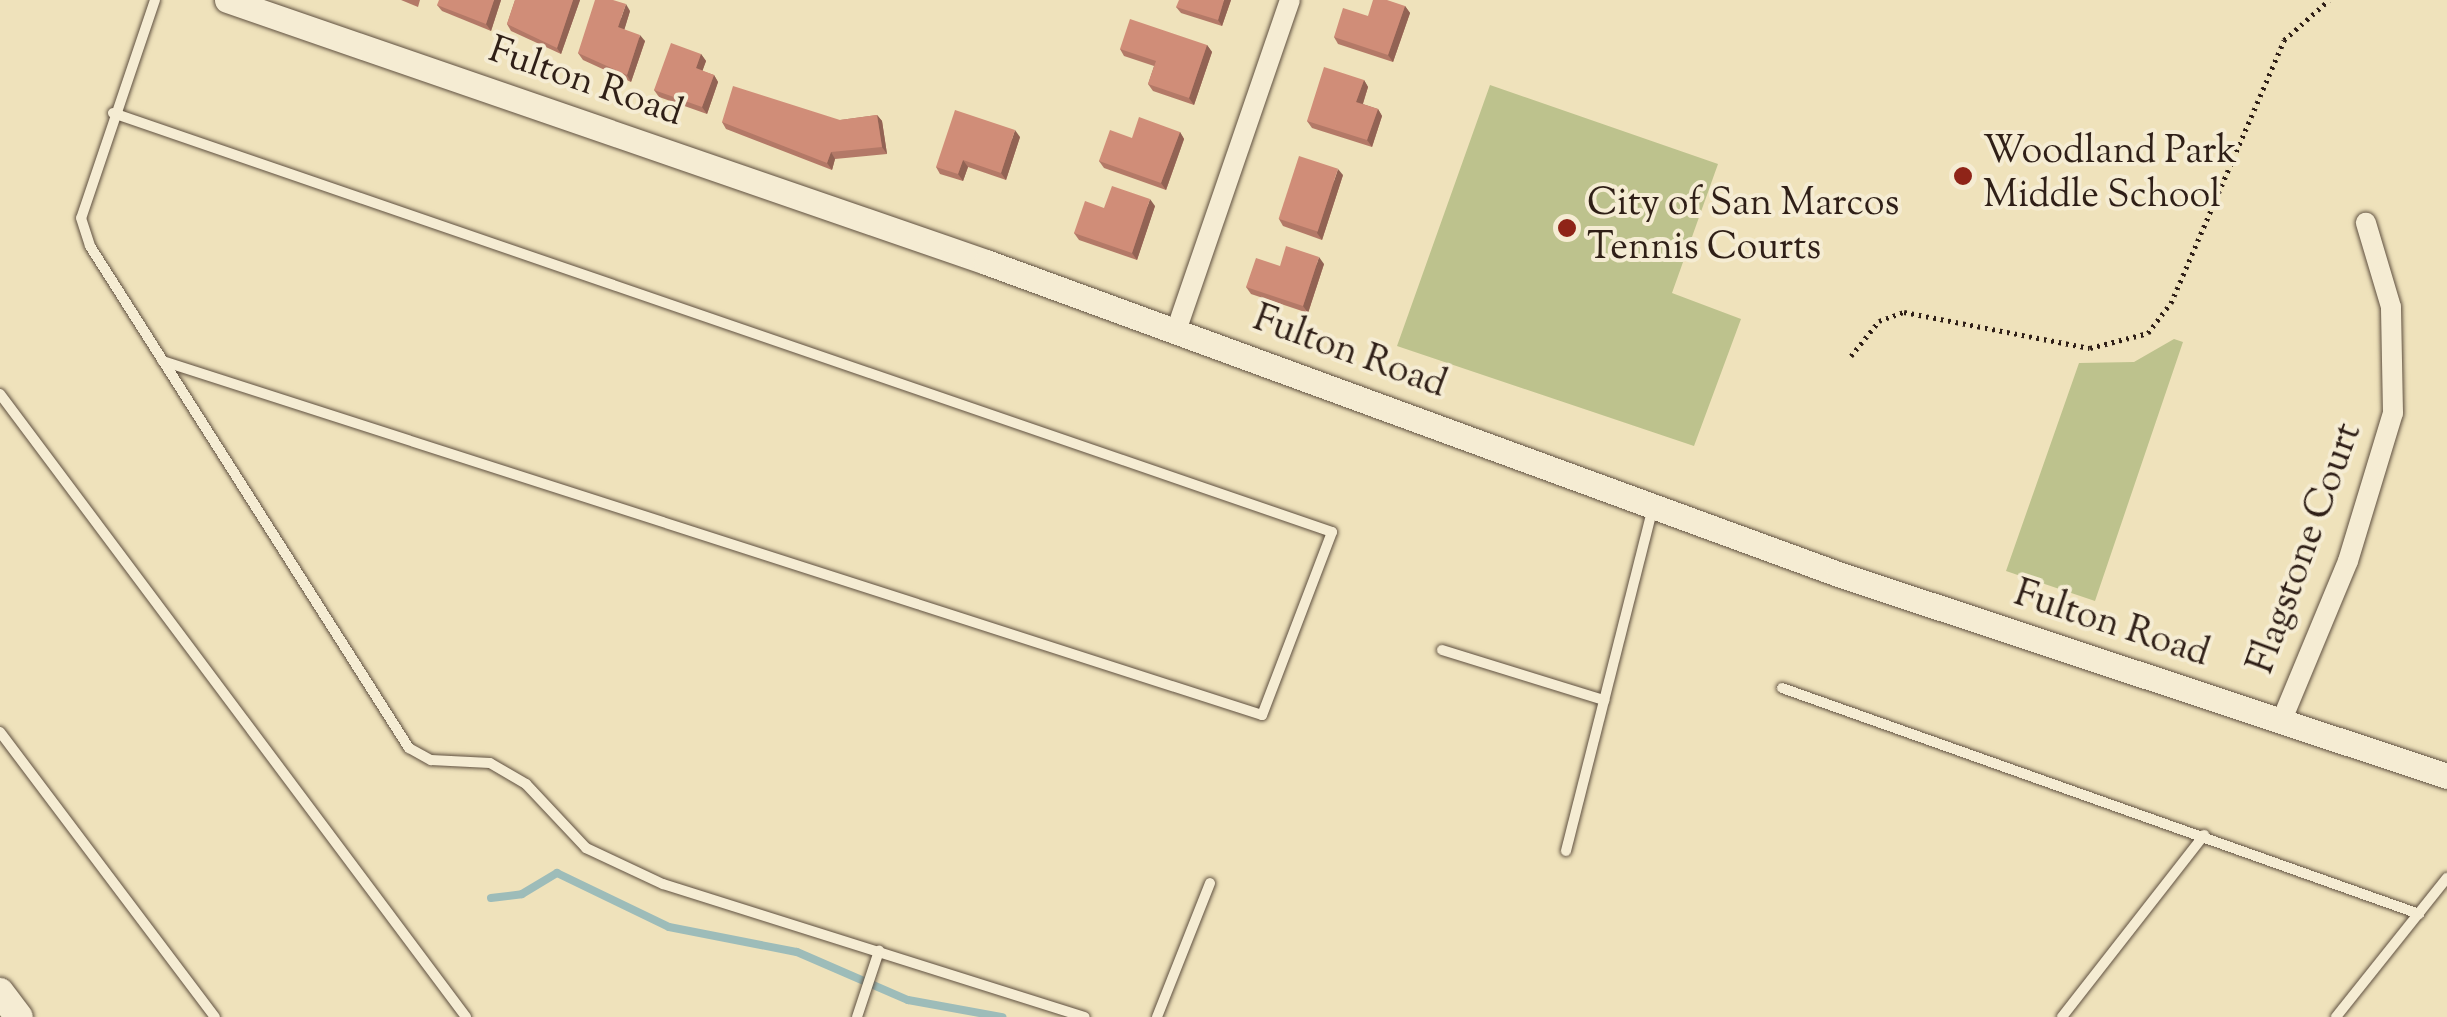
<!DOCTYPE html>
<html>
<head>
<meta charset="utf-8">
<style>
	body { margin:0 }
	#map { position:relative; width:2447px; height:1017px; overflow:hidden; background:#efe2bb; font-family:"Sorts Mill Goudy",serif }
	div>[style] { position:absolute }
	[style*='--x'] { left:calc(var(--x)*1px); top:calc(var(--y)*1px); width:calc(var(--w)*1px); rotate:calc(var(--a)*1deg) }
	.green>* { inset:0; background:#bdc28d }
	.stream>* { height:8px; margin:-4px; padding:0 4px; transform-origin:4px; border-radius:4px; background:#9dbcb9 }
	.path>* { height:5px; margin-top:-2.5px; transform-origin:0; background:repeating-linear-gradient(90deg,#2f1f17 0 2.5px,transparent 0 7.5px) }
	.roads { filter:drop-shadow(0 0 2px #5f5040) drop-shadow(0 0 2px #5f5040) }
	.service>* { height:10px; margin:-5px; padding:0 5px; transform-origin:5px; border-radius:5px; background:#f5ecd3 }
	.minor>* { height:20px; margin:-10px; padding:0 10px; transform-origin:10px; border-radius:10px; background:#f5ecd3 }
	.tertiary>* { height:25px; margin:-12.5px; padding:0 12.5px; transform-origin:12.5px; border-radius:12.5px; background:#f5ecd3 }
	.secondary>* { height:28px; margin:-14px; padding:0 14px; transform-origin:14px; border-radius:14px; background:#f5ecd3 }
	.wall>* { inset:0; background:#b37967 }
	.shaded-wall>* { inset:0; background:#926354 }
	.building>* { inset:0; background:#d08d78; transform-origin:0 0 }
	.dots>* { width:28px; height:28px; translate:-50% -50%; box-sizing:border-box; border:5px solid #f5ecd3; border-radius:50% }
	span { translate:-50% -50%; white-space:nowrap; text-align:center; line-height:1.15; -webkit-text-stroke:8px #f5ecd3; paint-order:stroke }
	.street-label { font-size:38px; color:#2f1f17 }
	.poi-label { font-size:38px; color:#2f1f17 }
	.left { translate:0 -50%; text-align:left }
</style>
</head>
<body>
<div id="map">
	<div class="green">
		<div style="clip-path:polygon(1490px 85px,1718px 164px,1672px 293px,1741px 319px,1694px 446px,1397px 346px)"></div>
		<div style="clip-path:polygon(2174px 339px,2183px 342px,2095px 601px,2006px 571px,2079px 363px,2134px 362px)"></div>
	</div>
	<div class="stream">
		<div style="--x:491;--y:898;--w:31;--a:-7"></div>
		<div style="--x:522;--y:894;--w:41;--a:-31"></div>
		<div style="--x:557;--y:873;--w:124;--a:25.7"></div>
		<div style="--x:669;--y:927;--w:130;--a:11.1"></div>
		<div style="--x:797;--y:952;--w:121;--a:23.4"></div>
		<div style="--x:908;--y:1000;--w:96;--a:10.3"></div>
	</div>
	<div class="path">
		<div style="--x:1851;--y:356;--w:45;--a:-51.3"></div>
		<div style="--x:1879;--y:321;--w:27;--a:-20"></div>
		<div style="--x:1904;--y:312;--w:189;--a:11"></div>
		<div style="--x:2090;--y:348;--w:60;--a:-14.5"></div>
		<div style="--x:2148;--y:333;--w:38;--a:-53"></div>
		<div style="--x:2171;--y:303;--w:286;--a:-66.7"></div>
		<div style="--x:2284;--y:40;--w:60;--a:-41.6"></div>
	</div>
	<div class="roads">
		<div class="service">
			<div style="--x:155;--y:0;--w:230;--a:108.7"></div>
			<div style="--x:81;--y:218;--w:29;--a:72"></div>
			<div style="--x:90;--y:246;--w:595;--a:57.57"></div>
			<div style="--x:409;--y:748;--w:25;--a:29"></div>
			<div style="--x:431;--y:760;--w:59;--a:2.9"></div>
			<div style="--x:490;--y:763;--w:42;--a:30.3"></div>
			<div style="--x:526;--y:784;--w:88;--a:46.8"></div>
			<div style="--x:586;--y:848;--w:85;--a:25.1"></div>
			<div style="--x:663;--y:884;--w:442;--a:17.5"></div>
			<div style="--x:113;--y:113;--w:1289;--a:18.97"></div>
			<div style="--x:1332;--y:532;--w:196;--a:110.9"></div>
			<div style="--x:1262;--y:715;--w:1155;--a:-162.15"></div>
			<div style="--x:0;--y:394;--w:778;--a:53.2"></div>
			<div style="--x:1442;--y:650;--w:170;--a:17.2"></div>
			<div style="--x:1782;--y:688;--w:676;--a:19.53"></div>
			<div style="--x:0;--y:732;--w:357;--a:53"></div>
			<div style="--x:1566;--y:851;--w:356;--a:-75.8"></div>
			<div style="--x:857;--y:1017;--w:70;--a:-71.6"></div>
			<div style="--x:1157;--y:1017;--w:144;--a:-68.4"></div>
			<div style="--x:2062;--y:1017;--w:231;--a:-52"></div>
			<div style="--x:2336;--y:1017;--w:178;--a:-51.4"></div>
		</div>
		<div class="minor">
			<div style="--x:1176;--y:331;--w:350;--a:-71"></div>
			<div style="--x:2281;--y:722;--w:174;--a:-67.4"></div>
			<div style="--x:2348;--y:561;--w:155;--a:-73.1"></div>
			<div style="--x:2393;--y:413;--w:106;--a:-91.1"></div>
			<div style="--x:2391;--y:307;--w:88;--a:-106.6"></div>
		</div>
		<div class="tertiary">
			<div style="--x:227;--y:0;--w:803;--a:19.04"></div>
			<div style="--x:986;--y:262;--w:907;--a:20.11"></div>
			<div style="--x:1838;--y:574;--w:642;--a:18.35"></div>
		</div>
		<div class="secondary">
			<div style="--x:0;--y:992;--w:31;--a:53"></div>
		</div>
	</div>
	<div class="wall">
		<div style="clip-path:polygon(401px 0,420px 0,418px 7px)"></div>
		<div style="clip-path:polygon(501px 0,491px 31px,442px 11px,437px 5px)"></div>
		<div style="clip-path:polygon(515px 0,580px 0,561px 54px,511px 31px,507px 24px)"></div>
		<div style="clip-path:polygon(1231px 0,1222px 26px,1181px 13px,1176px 7px)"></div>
		<div style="clip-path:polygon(1405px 6px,1410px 13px,1393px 62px,1338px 44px,1334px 37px,1368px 16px)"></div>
		<div style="clip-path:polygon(630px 11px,624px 30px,645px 41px,631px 82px,583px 60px,578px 53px)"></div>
		<div style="clip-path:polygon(1207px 45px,1212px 52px,1194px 105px,1153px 91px,1148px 84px,1154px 66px,1124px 56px,1120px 49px)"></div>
		<div style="clip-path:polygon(701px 54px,706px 61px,702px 71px,714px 75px,718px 82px,707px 114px,659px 97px,654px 90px)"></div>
		<div style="clip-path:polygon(1364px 80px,1368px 87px,1363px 104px,1378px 109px,1382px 116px,1372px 147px,1312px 128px,1307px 121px)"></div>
		<div style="clip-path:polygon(877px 115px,882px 121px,887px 154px,835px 159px,832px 170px,726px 129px,722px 122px,840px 120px)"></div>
		<div style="clip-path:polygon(1180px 132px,1184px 139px,1166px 190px,1104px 168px,1099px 161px,1132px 138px)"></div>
		<div style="clip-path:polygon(1020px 137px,1006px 180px,968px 167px,963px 181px,940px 174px,936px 167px)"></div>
		<div style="clip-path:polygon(1343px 175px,1322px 240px,1283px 226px,1279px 219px)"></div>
		<div style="clip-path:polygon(1155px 206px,1137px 260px,1079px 240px,1074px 233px,1104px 208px)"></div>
		<div style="clip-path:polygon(1324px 264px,1308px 313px,1251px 294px,1246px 287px,1280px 266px)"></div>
	</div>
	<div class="shaded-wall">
		<div style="clip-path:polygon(494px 0,501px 0,491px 31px,486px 24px)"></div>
		<div style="clip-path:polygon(573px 0,580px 0,561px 54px,557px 48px)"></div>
		<div style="clip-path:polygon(1224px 0,1231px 0,1222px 26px,1218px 20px)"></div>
		<div style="clip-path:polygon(626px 4px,630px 11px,623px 34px,618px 27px)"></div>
		<div style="clip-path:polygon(1405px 6px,1410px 13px,1393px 62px,1388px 55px)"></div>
		<div style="clip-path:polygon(640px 35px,645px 41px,631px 82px,627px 75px)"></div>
		<div style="clip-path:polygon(1207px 45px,1212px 52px,1194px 105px,1189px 98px)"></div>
		<div style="clip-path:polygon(701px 54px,706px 61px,701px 75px,696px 68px)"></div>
		<div style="clip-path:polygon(714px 75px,718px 82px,707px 114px,702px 107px)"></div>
		<div style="clip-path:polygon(1364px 80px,1368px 87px,1361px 109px,1356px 102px)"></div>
		<div style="clip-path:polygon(1378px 109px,1382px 116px,1372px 147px,1367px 140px)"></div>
		<div style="clip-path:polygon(877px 115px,882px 121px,887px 154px,882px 147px)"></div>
		<div style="clip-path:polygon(1015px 130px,1020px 137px,1006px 180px,1001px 173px)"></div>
		<div style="clip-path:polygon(1180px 132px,1184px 139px,1166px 190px,1161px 183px)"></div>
		<div style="clip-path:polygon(831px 152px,835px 159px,832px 170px,827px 163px)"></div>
		<div style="clip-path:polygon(963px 160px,968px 167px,963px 181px,958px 174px)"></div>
		<div style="clip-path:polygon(1338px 169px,1343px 175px,1322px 240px,1317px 233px)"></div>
		<div style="clip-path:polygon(1150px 199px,1155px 206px,1137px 260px,1132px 253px)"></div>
		<div style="clip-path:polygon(1319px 257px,1324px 264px,1308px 313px,1303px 306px)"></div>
	</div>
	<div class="building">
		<div style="clip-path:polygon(439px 0,494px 0,486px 24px,437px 5px)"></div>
		<div style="clip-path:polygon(515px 0,573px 0,557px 48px,507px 24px)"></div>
		<div style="clip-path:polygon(595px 0,613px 0,626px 4px,618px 27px,640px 35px,627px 75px,578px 53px)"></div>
		<div style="clip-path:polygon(1179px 0,1224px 0,1218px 20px,1176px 7px)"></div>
		<div style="clip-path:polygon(1373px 0,1387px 0,1405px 6px,1388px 55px,1334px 37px,1343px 8px,1368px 16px)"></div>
		<div style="clip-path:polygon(1130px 19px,1207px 45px,1189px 98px,1148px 84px,1156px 61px,1120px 49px)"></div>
		<div style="clip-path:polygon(671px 43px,701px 54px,696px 68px,714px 75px,702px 107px,654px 90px)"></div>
		<div style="clip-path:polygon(1324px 67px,1364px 80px,1356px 102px,1378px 109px,1367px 140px,1307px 121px)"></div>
		<div style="clip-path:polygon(733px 86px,840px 120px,877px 115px,882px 147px,831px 152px,827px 163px,722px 122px)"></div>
		<div style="clip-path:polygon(955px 110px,1015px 130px,1001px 173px,963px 160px,958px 174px,936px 167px)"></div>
		<div style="clip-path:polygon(1139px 117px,1180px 132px,1161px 183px,1099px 161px,1110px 130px,1132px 138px)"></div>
		<div style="left:1299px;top:156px;width:41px;height:66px;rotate:18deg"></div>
		<div style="clip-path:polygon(1112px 186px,1150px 199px,1132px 253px,1074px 233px,1085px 201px,1104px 208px)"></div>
		<div style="clip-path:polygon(1286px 246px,1319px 257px,1303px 306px,1246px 287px,1256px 258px,1280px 266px)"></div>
	</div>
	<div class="dots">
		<div style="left:1963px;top:176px;background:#8f2418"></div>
		<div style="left:1567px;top:228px;background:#8f2418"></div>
	</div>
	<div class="street-label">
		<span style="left:585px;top:84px;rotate:19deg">Fulton Road</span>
		<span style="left:1349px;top:354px;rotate:20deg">Fulton Road</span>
		<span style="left:2307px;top:549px;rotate:-70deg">Flagstone Court</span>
		<span style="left:2111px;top:626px;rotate:18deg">Fulton Road</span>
	</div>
	<div class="poi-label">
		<span class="left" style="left:1983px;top:176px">Woodland Park<br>Middle School</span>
		<span class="left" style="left:1587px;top:228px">City of San Marcos<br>Tennis Courts</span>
	</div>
</div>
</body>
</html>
